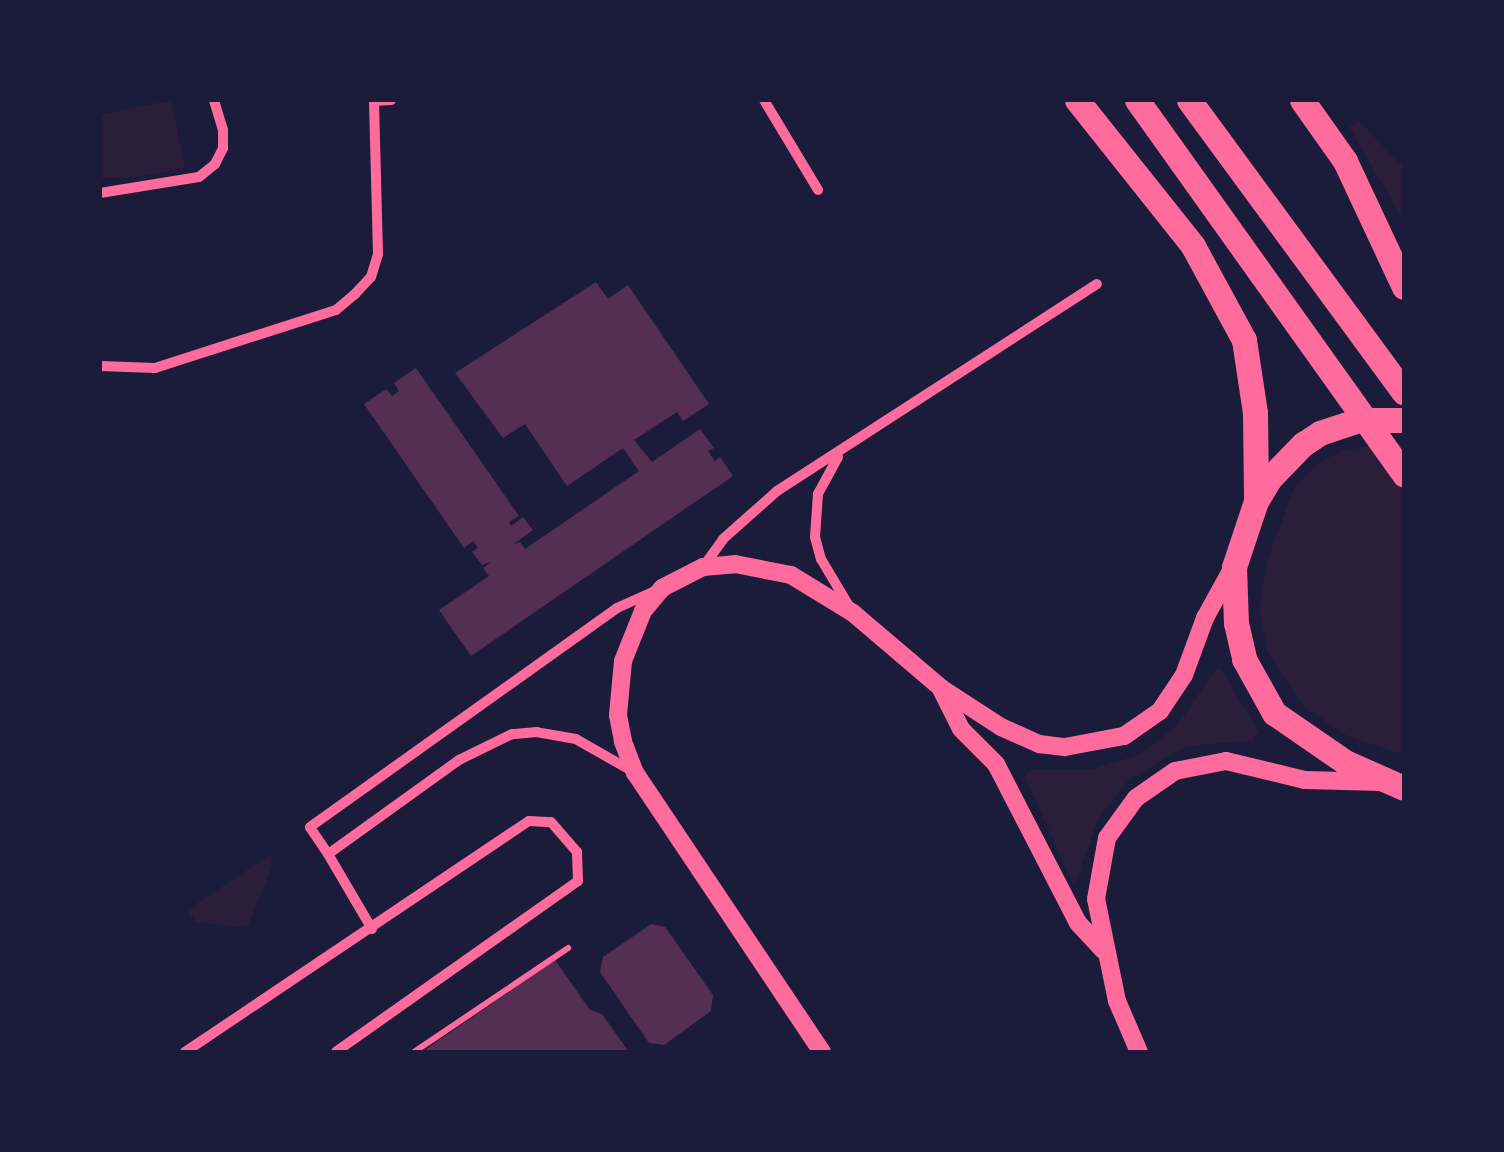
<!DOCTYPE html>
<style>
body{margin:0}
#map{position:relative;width:1504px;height:1152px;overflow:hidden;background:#1b1b3a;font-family:"PT Sans",sans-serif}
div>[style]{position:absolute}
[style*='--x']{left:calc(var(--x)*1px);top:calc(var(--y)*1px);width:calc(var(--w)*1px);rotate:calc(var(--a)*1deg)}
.green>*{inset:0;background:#2a1e3b}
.building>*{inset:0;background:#542f53}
.path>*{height:6px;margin:-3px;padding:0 3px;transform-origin:3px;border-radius:3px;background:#ff6b9d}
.minor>*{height:10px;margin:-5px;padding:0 5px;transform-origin:5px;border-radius:5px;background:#ff6b9d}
.tertiary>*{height:18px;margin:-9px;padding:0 9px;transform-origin:9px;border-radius:9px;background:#ff6b9d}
.primary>*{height:25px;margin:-12.5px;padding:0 12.5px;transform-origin:12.5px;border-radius:12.5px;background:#ff6b9d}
.trunk>*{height:25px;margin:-12.5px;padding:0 12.5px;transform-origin:12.5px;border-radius:12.5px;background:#ff6b9d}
span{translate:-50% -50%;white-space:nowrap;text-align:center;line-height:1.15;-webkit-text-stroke:9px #1b1b3a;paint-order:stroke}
.frame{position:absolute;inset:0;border:102px solid #1b1b3a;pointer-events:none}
</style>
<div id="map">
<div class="green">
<div style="clip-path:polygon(171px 100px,185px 168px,133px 178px,100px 178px,100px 115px)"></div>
<div style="clip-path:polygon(1359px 121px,1404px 167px,1404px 221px,1349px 127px)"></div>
<div style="clip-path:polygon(1385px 442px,1404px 445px,1404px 755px,1347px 736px,1304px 707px,1268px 653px,1259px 610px,1268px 558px,1294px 488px,1319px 462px,1340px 452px)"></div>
<div style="clip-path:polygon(1216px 669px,1221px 669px,1259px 732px,1253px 740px,1187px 746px,1129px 780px,1099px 817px,1074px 886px,1025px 777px,1031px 769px,1090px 770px,1138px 755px,1176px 727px)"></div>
<div style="clip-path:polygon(271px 854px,272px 867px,247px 928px,196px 922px,187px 910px)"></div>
</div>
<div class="building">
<div style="clip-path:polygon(596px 282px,608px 299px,628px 285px,709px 404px,683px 421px,677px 412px,634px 440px,652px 462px,700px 429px,714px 448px,708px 451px,715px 461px,720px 457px,733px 476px,471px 656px,439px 610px,489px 576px,483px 568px,491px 562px,482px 565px,472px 552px,478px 548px,473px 541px,464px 548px,364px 404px,386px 389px,392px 396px,399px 391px,394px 383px,416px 368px,519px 516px,509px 522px,511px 526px,523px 517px,533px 530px,512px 545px,520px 542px,525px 549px,639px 471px,623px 448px,567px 486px,525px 424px,503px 438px,455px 373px)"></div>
<div style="clip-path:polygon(651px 924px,665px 927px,713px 995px,711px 1011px,664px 1045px,649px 1043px,600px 972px,603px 957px)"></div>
<div style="clip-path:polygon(555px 960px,590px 1010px,602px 1014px,629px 1052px,422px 1052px)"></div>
</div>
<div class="path">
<div style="--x:414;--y:1052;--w:186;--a:-34"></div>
</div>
<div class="minor">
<div style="--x:764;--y:100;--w:105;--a:59"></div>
<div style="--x:374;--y:101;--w:17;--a:-3"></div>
<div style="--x:100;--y:193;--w:100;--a:-9.2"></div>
<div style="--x:199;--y:177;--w:21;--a:-39"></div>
<div style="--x:215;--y:164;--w:18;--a:-63"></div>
<div style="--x:223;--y:148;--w:18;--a:-90"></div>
<div style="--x:223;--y:130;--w:31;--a:-107"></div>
<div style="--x:100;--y:366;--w:55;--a:2.1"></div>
<div style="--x:155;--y:368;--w:190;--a:-17.8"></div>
<div style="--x:336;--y:310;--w:25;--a:-40"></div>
<div style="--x:355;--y:294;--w:23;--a:-47"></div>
<div style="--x:371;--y:277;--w:24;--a:-73"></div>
<div style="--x:378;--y:254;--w:154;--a:-91.5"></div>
<div style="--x:838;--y:457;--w:42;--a:118.4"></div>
<div style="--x:818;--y:494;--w:43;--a:94"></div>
<div style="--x:815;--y:537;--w:23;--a:75"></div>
<div style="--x:821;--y:559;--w:55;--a:59.2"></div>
<div style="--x:703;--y:567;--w:34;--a:-54"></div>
<div style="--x:723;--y:539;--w:72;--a:-41.6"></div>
<div style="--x:777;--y:491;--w:381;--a:-32.9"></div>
<div style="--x:632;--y:771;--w:64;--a:-150.3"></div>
<div style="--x:576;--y:739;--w:40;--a:-170"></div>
<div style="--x:537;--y:732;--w:25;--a:175"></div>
<div style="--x:512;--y:734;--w:59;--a:153.9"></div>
<div style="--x:459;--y:760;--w:161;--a:144.3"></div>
<div style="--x:328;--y:854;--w:32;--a:-124"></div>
<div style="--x:310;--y:827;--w:377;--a:-35.5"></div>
<div style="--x:617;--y:608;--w:44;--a:-24.2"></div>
<div style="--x:328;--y:854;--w:87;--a:59.6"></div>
<div style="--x:185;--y:1052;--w:414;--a:-33.9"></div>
<div style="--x:529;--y:821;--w:22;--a:3"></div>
<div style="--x:551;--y:822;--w:40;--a:49"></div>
<div style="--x:577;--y:852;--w:29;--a:88"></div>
<div style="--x:578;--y:881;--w:296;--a:144.8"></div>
</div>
<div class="tertiary">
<div style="--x:942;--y:691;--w:42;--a:63.4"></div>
<div style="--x:961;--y:729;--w:49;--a:45"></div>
<div style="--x:996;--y:764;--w:179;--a:62.7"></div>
<div style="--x:1078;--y:923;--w:38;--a:47"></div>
<div style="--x:822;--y:1052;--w:336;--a:-123.8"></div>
<div style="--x:635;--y:773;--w:34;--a:-111"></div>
<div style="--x:623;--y:741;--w:26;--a:-101"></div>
<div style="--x:618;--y:715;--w:54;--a:-84.7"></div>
<div style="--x:623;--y:661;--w:54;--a:-68.2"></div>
<div style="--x:643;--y:611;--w:30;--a:-50"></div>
<div style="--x:662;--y:588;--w:46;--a:-27.1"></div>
<div style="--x:703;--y:567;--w:32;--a:-5"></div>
<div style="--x:735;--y:564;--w:57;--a:11.1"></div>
<div style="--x:791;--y:575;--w:73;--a:31.5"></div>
<div style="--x:853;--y:613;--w:116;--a:40.4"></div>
<div style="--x:941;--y:688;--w:72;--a:33"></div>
<div style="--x:1001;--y:727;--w:42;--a:24.1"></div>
<div style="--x:1039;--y:744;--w:26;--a:7"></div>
<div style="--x:1065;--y:747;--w:60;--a:-10.6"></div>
<div style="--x:1124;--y:736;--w:44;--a:-34.8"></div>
<div style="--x:1160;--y:711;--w:43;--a:-56.3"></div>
<div style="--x:1184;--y:675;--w:61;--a:-69.8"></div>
<div style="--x:1205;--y:618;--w:58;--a:-61.2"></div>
<div style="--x:1139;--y:1052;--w:56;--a:-113.3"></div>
<div style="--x:1117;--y:1001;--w:104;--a:-101.6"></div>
<div style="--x:1096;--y:899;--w:62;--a:-79.8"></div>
<div style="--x:1107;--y:838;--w:49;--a:-54.1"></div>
<div style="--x:1136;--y:798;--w:47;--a:-34.7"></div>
<div style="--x:1175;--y:771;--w:52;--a:-11.1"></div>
<div style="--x:1226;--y:761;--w:81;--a:13.5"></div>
<div style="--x:1305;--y:780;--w:76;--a:1.5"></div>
</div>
<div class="primary">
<div style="--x:1077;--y:100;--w:186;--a:51.5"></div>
<div style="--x:1193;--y:246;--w:107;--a:61.5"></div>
<div style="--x:1244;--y:340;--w:74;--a:81.4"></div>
<div style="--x:1255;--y:413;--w:88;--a:89.3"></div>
<div style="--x:1302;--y:100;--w:75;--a:54.8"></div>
<div style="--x:1345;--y:161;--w:139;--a:64.9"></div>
</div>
<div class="trunk">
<div style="--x:1137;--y:100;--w:460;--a:54.5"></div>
<div style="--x:1189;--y:100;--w:363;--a:53.7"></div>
<div style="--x:1404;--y:420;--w:45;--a:180"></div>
<div style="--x:1359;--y:420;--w:41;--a:161.6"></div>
<div style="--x:1320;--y:433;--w:20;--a:147"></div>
<div style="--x:1303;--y:444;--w:47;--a:134.1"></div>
<div style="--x:1270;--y:478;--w:27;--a:121"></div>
<div style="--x:1256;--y:501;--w:70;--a:108.4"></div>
<div style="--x:1234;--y:567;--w:56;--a:88"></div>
<div style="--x:1236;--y:623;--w:37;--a:77"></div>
<div style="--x:1244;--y:659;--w:62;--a:60.9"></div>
<div style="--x:1274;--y:713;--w:86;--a:34.6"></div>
<div style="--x:1345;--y:762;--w:64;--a:23.8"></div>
</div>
<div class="frame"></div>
</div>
